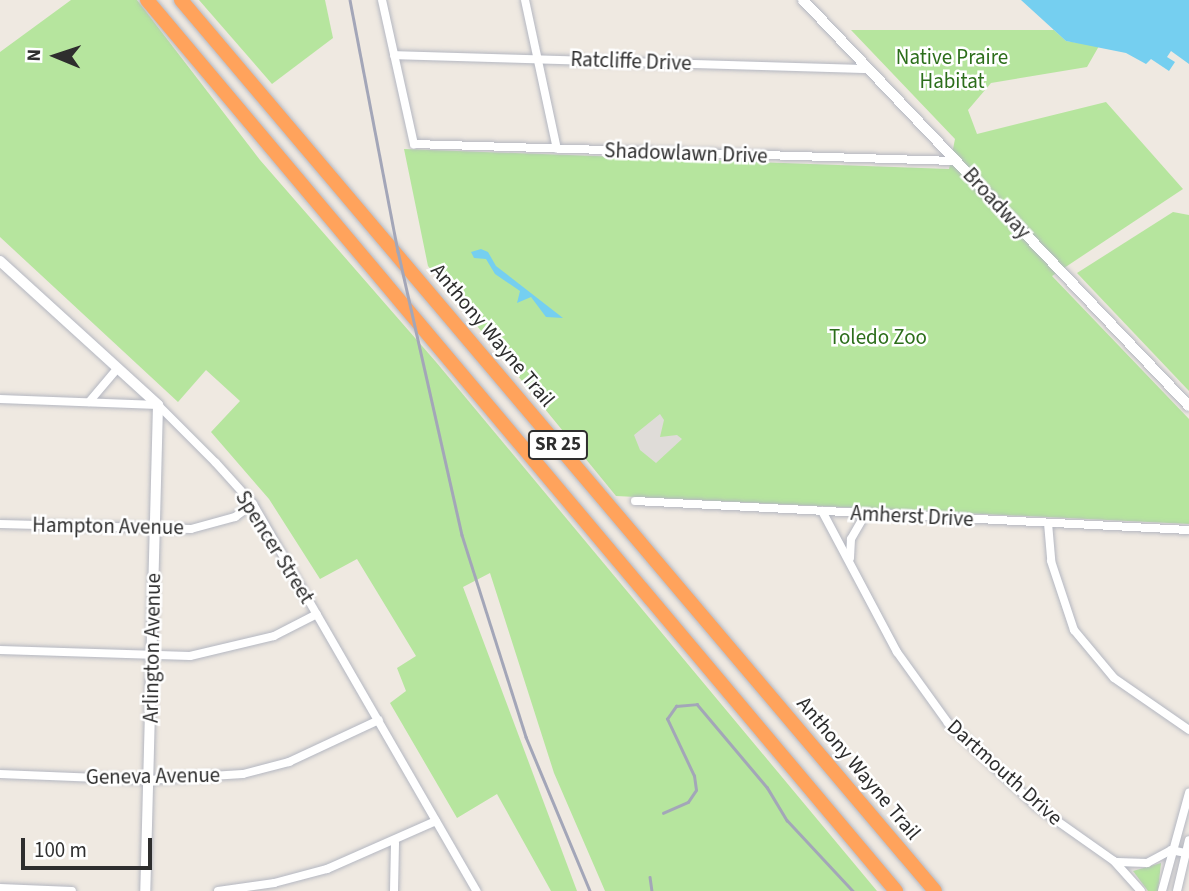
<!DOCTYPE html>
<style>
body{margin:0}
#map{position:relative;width:1189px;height:891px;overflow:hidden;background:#efe9e1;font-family:"Source Sans 3",sans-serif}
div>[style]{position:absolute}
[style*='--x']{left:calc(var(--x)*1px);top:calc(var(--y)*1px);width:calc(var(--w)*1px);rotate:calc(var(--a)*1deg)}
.green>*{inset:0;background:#b6e59e}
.plaza>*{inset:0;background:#dfdcd8}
.water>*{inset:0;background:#75cff0}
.roads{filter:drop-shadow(0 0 2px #b4b7c1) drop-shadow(0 0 2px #b4b7c1)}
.street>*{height:8px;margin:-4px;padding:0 4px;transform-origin:4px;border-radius:4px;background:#fff}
.secondary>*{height:10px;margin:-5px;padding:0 5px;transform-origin:5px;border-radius:5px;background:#fff}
.highway>*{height:14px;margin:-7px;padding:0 7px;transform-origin:7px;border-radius:7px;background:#ffa35c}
.rail>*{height:2.5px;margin:-1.25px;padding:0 1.25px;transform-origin:1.25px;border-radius:1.25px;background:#a3a6b8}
span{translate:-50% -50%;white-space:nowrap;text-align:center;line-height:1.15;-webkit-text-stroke:5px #fff;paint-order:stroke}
.shield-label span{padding:2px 5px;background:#fff;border:2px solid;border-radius:5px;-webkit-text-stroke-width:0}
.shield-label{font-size:19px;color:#2e2e2e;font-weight:700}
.park-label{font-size:21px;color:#2c6e1b}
.street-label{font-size:21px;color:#2e2e2e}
.north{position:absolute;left:21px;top:21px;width:70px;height:70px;-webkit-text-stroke:5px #fff;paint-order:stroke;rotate:272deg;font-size:19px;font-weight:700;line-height:28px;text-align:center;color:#2e2e2e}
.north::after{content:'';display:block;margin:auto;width:24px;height:32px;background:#2e2e2e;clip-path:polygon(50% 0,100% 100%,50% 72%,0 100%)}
.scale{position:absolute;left:21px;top:838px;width:131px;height:32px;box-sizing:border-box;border:4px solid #2e2e2e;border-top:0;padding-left:9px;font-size:21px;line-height:24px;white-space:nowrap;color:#2e2e2e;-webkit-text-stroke:5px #fff;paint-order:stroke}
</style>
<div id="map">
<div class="green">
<div style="clip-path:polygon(71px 0,137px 0,260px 160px,436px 362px,877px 891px,605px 891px,554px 773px,490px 573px,463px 587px,577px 891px,551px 891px,497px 794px,457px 818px,390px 703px,406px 691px,397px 668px,416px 656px,357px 559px,320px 579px,269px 499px,211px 432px,240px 401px,206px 370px,178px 402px,0 237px,0 52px)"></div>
<div style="clip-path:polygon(199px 0,325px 0,333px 38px,272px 84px)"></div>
<div style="clip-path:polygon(851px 30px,1054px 30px,1066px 41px,1099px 46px,1087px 67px,991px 83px,968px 110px,977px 134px,1106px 102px,1183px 189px,1052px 276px,1189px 419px,1189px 524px,616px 496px,428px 266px,404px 149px,949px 169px,955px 139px)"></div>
<div style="clip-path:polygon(1173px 212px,1189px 215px,1189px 391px,1077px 273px)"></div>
<div style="clip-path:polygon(1161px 863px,1158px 891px,1148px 891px,1133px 871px)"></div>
</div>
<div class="plaza">
<div style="clip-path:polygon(660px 414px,664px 420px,660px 437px,677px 435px,682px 439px,656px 463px,640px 450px,634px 435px)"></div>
</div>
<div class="water">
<div style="clip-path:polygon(1021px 0,1189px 0,1189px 64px,1171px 51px,1167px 57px,1175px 62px,1169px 71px,1151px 59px,1146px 64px,1126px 53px,1066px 41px)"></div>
<div style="clip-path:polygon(481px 249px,488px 252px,496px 266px,563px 318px,546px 317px,531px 297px,517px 303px,520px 291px,495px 274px,486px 259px,474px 258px,471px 252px)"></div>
</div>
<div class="roads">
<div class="street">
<div style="--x:382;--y:0;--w:148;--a:77.5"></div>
<div style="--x:414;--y:144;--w:542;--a:1.8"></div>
<div style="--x:525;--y:0;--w:152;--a:77.9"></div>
<div style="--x:394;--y:55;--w:474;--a:1.7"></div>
<div style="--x:0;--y:399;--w:158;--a:2.2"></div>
<div style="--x:158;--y:405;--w:82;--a:45"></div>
<div style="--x:216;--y:463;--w:55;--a:47.9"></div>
<div style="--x:253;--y:504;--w:447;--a:60"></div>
<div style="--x:89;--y:402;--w:43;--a:-49.7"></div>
<div style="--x:635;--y:501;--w:555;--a:3"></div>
<div style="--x:822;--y:511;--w:160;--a:62"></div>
<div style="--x:897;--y:652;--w:87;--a:54.3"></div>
<div style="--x:948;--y:723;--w:121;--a:43.3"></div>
<div style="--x:1036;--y:806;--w:95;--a:35.2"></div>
<div style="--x:1114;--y:861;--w:40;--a:48"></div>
<div style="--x:1048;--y:523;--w:38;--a:85"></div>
<div style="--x:1051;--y:561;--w:73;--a:71.6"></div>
<div style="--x:1074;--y:630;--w:62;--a:50.2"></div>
<div style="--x:1114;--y:678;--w:91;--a:34.7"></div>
<div style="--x:0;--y:524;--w:191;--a:1.5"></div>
<div style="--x:191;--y:529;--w:46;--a:-15.3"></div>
<div style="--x:235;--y:517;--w:22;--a:-36"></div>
<div style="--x:850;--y:558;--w:19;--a:-87"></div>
<div style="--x:851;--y:539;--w:30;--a:-60"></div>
<div style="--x:0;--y:650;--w:190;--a:1.8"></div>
<div style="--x:190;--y:656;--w:86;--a:-13.4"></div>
<div style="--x:274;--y:636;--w:48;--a:-27.1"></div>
<div style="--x:0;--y:774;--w:148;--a:2.3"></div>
<div style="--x:148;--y:780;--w:95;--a:-3.6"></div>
<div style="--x:243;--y:774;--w:48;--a:-14.6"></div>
<div style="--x:289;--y:762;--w:99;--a:-25"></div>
<div style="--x:1117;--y:862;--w:30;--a:2"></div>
<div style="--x:1147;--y:863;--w:27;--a:-28"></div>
<div style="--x:1171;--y:850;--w:14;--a:12"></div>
<div style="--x:0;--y:888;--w:72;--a:2.4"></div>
<div style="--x:218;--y:891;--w:57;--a:-8.1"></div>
<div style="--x:274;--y:883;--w:55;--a:-14.8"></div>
<div style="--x:327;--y:869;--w:119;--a:-23.8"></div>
<div style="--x:394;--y:891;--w:48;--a:-88.8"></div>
<div style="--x:1162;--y:891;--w:102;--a:-74.6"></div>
<div style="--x:1177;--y:891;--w:52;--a:-76.8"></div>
</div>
<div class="secondary">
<div style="--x:803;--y:0;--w:560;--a:46.45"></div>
<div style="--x:0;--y:261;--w:214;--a:42.3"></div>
<div style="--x:158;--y:405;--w:486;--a:91.5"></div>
</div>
<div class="highway">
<div style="--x:147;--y:0;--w:1164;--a:49.95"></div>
<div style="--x:181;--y:0;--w:1167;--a:49.76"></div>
</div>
</div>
<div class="rail">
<div style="--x:350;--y:0;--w:256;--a:79.2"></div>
<div style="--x:398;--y:251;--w:291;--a:77.3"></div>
<div style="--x:462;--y:535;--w:212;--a:72.4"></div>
<div style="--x:526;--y:737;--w:167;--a:67.4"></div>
<div style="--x:663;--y:813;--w:27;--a:-24"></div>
<div style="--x:688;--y:802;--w:14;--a:-56"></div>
<div style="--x:696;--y:790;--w:14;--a:-98"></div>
<div style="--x:694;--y:776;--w:63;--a:-115.3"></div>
<div style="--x:667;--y:719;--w:16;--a:-55"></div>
<div style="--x:676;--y:706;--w:21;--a:-5"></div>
<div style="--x:697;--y:704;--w:109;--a:49.9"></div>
<div style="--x:767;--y:787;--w:39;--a:59"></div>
<div style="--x:787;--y:820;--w:97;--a:47.1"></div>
<div style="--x:650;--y:877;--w:14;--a:82"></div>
</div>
<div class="shield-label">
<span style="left:558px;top:445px">SR 25</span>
</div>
<div class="park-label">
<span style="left:952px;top:69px">Native Praire<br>Habitat</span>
<span style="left:878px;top:337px">Toledo Zoo</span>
</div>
<div class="street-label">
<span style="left:631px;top:61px;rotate:2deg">Ratcliffe Drive</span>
<span style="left:686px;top:153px;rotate:2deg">Shadowlawn Drive</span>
<span style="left:997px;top:203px;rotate:47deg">Broadway</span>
<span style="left:493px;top:335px;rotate:50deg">Anthony Wayne Trail</span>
<span style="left:912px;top:516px;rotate:3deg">Amherst Drive</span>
<span style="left:108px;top:526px;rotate:1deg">Hampton Avenue</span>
<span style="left:275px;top:547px;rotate:58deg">Spencer Street</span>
<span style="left:152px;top:648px;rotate:-89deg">Arlington Avenue</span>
<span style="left:859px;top:768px;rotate:50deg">Anthony Wayne Trail</span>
<span style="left:1005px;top:772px;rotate:42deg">Dartmouth Drive</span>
<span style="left:153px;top:776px;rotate:-1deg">Geneva Avenue</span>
</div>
<div class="north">N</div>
<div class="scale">100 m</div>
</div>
